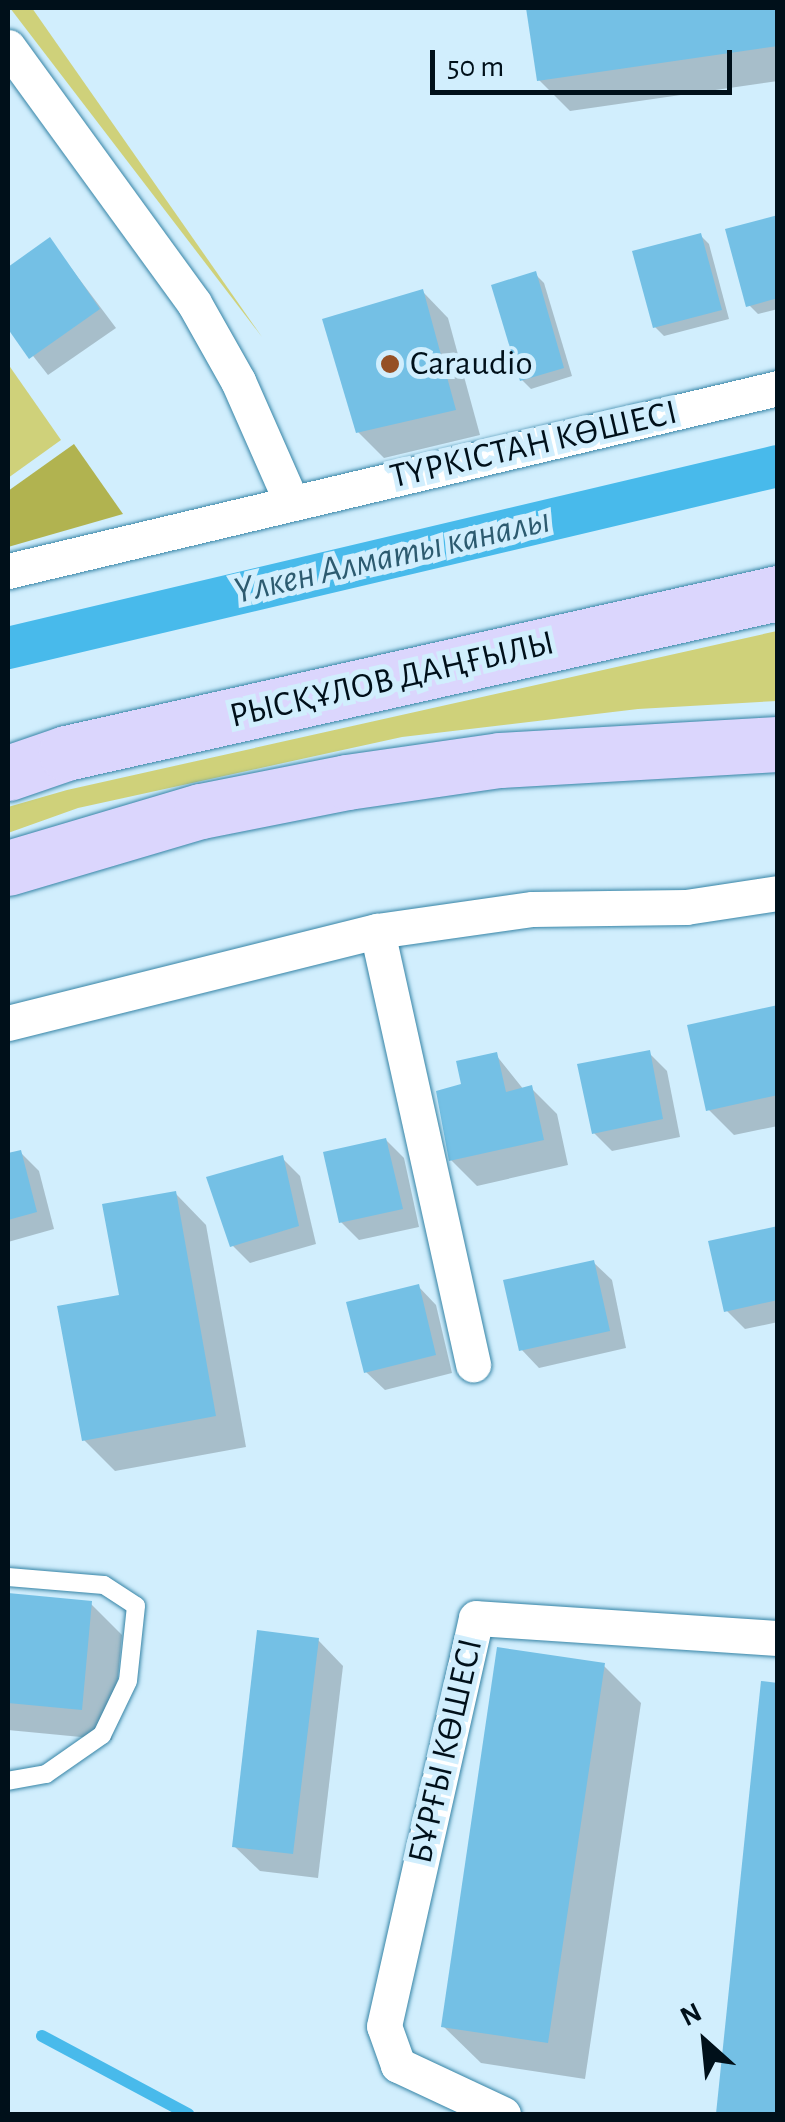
<!DOCTYPE html>
<meta charset="utf-8">
<style>
body{margin:0}
#map{position:relative;width:785px;height:2122px;overflow:hidden;background:#d1eefd;font-family:"Alegreya Sans",sans-serif}
div>[style]{position:absolute}
[style*='--x']{left:calc(var(--x)*1px);top:calc(var(--y)*1px);width:calc(var(--w)*1px);rotate:calc(var(--a)*1deg)}
.green>*{inset:0;background:#cfd17a}
.forest>*{inset:0;background:#b1b350}
.shadow>*{inset:0;background:#0003}
.stream>*{height:12px;margin:-6px;padding:0 6px;transform-origin:6px;border-radius:6px;background:#48baeb}
.canal>*{height:42px;margin:-21px;padding:0 21px;transform-origin:21px;border-radius:21px;background:#48baeb}
.building>*{inset:0;background:#74c0e5}
.roads{filter:drop-shadow(0 0 2px #3684a6) drop-shadow(0 0 2px #3684a6)}
.service>*{height:18px;margin:-9px;padding:0 9px;transform-origin:9px;border-radius:9px;background:#fff}
.minor>*{height:35px;margin:-17.5px;padding:0 17.5px;transform-origin:17.5px;border-radius:17.5px;background:#fff}
.primary>*{height:55px;margin:-27.5px;padding:0 27.5px;transform-origin:27.5px;border-radius:27.5px;background:#dbd6fd}
.dots>*{width:28px;height:28px;translate:-50% -50%;box-sizing:border-box;border:5px solid #d1eefd;border-radius:50%}
span{translate:-50% -50%;white-space:nowrap;text-align:center;line-height:1.15;-webkit-text-stroke:10px #d1eefd;paint-order:stroke}
.poi-label{font-size:35px;color:#00101a}
.left{translate:0 -50%;text-align:left}
.street-label{font-size:35px;color:#00101a}
.water-label{font-size:38px;color:#2d5b70;font-style:italic}
.frame{position:absolute;inset:0;border:10px solid #00101a;pointer-events:none}
.north{position:absolute;left:655px;top:1992px;width:100px;height:100px;-webkit-text-stroke:8px #d1eefd;paint-order:stroke;rotate:333deg;font-size:28px;font-weight:700;line-height:40px;text-align:center;color:#00101a}
.north::after{content:'';display:block;margin:auto;width:35px;height:45px;background:#00101a;clip-path:polygon(50% 0,100% 100%,50% 72%,0 100%)}
.scale{position:absolute;left:430px;top:50px;width:302px;height:45px;box-sizing:border-box;border:5px solid #00101a;border-top:0;padding-left:12px;font-size:30px;line-height:35px;white-space:nowrap;color:#00101a;-webkit-text-stroke:8px #d1eefd;paint-order:stroke}
</style>
<div id="map">
<div class="green">
<div style="clip-path:polygon(10px 8px,32px 8px,262px 337px)"></div>
<div style="clip-path:polygon(8px 364px,61px 440px,8px 478px)"></div>
<div style="clip-path:polygon(777px 631px,777px 701px,638px 709px,402px 737px,78px 808px,8px 833px,8px 807px,67px 790px)"></div>
</div>
<div class="forest">
<div style="clip-path:polygon(74px 444px,123px 514px,8px 547px,8px 491px)"></div>
</div>
<div class="shadow">
<div style="clip-path:polygon(529px 8px,778px 8px,778px 81px,570px 111px,539px 80px)"></div>
<div style="clip-path:polygon(778px 218px,778px 309px,758px 314px,749px 305px)"></div>
<div style="clip-path:polygon(700px 235px,709px 244px,729px 319px,664px 336px,655px 327px)"></div>
<div style="clip-path:polygon(50px 240px,116px 328px,48px 375px,8px 324px,8px 270px)"></div>
<div style="clip-path:polygon(535px 274px,544px 283px,572px 376px,531px 389px,522px 380px)"></div>
<div style="clip-path:polygon(423px 292px,448px 318px,480px 435px,384px 458px,358px 432px)"></div>
<div style="clip-path:polygon(778px 1008px,778px 1126px,734px 1135px,708px 1109px)"></div>
<div style="clip-path:polygon(649px 1053px,667px 1071px,680px 1137px,612px 1151px,594px 1133px)"></div>
<div style="clip-path:polygon(496px 1055px,524px 1090px,531px 1088px,557px 1114px,568px 1165px,477px 1186px,451px 1160px,464px 1086px)"></div>
<div style="clip-path:polygon(386px 1140px,404px 1158px,419px 1227px,359px 1240px,341px 1222px)"></div>
<div style="clip-path:polygon(21px 1153px,39px 1171px,54px 1229px,8px 1242px,8px 1156px)"></div>
<div style="clip-path:polygon(282px 1158px,300px 1176px,316px 1244px,250px 1263px,232px 1245px)"></div>
<div style="clip-path:polygon(175px 1193px,206px 1225px,246px 1447px,115px 1471px,84px 1440px,122px 1297px)"></div>
<div style="clip-path:polygon(778px 1229px,778px 1322px,745px 1329px,727px 1311px)"></div>
<div style="clip-path:polygon(593px 1262px,612px 1280px,626px 1348px,539px 1368px,521px 1349px)"></div>
<div style="clip-path:polygon(418px 1286px,436px 1305px,452px 1373px,385px 1390px,366px 1372px)"></div>
<div style="clip-path:polygon(8px 1596px,91px 1604px,122px 1635px,112px 1740px,8px 1730px)"></div>
<div style="clip-path:polygon(318px 1640px,343px 1666px,318px 1878px,260px 1871px,234px 1846px)"></div>
<div style="clip-path:polygon(604px 1666px,641px 1703px,585px 2079px,481px 2063px,443px 2026px)"></div>
</div>
<div class="stream">
<div style="--x:42;--y:2036;--w:166;--a:28.1"></div>
</div>
<div class="canal">
<div style="--x:8;--y:648;--w:791;--a:-13.3"></div>
</div>
<div class="building">
<div style="clip-path:polygon(526px 8px,777px 8px,778px 46px,537px 81px)"></div>
<div style="clip-path:polygon(778px 215px,778px 298px,746px 307px,725px 229px)"></div>
<div style="clip-path:polygon(701px 233px,722px 310px,653px 328px,632px 251px)"></div>
<div style="clip-path:polygon(50px 237px,100px 309px,29px 359px,8px 329px,8px 267px)"></div>
<div style="clip-path:polygon(536px 271px,564px 368px,520px 381px,491px 285px)"></div>
<div style="clip-path:polygon(423px 289px,456px 410px,356px 433px,322px 319px)"></div>
<div style="clip-path:polygon(778px 1005px,778px 1095px,706px 1111px,687px 1025px)"></div>
<div style="clip-path:polygon(650px 1050px,663px 1119px,592px 1134px,577px 1064px)"></div>
<div style="clip-path:polygon(497px 1052px,506px 1092px,532px 1085px,544px 1140px,449px 1161px,436px 1091px,461px 1084px,456px 1061px)"></div>
<div style="clip-path:polygon(386px 1138px,403px 1209px,339px 1223px,323px 1152px)"></div>
<div style="clip-path:polygon(21px 1150px,37px 1212px,8px 1220px,8px 1153px)"></div>
<div style="clip-path:polygon(283px 1155px,299px 1226px,230px 1247px,206px 1177px)"></div>
<div style="clip-path:polygon(176px 1191px,216px 1416px,82px 1441px,57px 1306px,119px 1295px,102px 1204px)"></div>
<div style="clip-path:polygon(778px 1226px,778px 1300px,724px 1312px,708px 1241px)"></div>
<div style="clip-path:polygon(594px 1260px,610px 1331px,519px 1351px,503px 1280px)"></div>
<div style="clip-path:polygon(419px 1284px,436px 1355px,364px 1373px,346px 1302px)"></div>
<div style="clip-path:polygon(8px 1593px,92px 1601px,82px 1710px,8px 1703px)"></div>
<div style="clip-path:polygon(257px 1630px,319px 1638px,293px 1854px,232px 1847px)"></div>
<div style="clip-path:polygon(497px 1647px,605px 1663px,548px 2043px,441px 2027px)"></div>
<div style="clip-path:polygon(761px 1681px,778px 1683px,778px 2114px,716px 2114px)"></div>
</div>
<div class="roads">
<div class="service">
<div style="--x:8;--y:1577;--w:96;--a:4.8"></div>
<div style="--x:104;--y:1585;--w:38;--a:33"></div>
<div style="--x:136;--y:1606;--w:75;--a:96.1"></div>
<div style="--x:128;--y:1681;--w:60;--a:115.7"></div>
<div style="--x:102;--y:1735;--w:68;--a:145.1"></div>
<div style="--x:46;--y:1774;--w:39;--a:170"></div>
</div>
<div class="minor">
<div style="--x:8;--y:47;--w:316;--a:54"></div>
<div style="--x:194;--y:303;--w:90;--a:60.6"></div>
<div style="--x:238;--y:381;--w:131;--a:66.2"></div>
<div style="--x:8;--y:571;--w:791;--a:-13.37"></div>
<div style="--x:377;--y:931;--w:444;--a:77.5"></div>
<div style="--x:8;--y:1023;--w:380;--a:-14"></div>
<div style="--x:377;--y:931;--w:157;--a:-8.1"></div>
<div style="--x:532;--y:909;--w:154;--a:-0.7"></div>
<div style="--x:686;--y:907;--w:93;--a:-8.7"></div>
<div style="--x:503;--y:2114;--w:116;--a:-155"></div>
<div style="--x:398;--y:2065;--w:41;--a:-109.7"></div>
<div style="--x:384;--y:2026;--w:418;--a:-77.3"></div>
<div style="--x:476;--y:1618;--w:303;--a:3.8"></div>
</div>
<div class="primary">
<div style="--x:8;--y:773;--w:61;--a:-19"></div>
<div style="--x:66;--y:753;--w:730;--a:-12.67"></div>
<div style="--x:8;--y:868;--w:201;--a:-16.5"></div>
<div style="--x:201;--y:811;--w:149;--a:-11.2"></div>
<div style="--x:347;--y:782;--w:155;--a:-8.2"></div>
<div style="--x:500;--y:760;--w:278;--a:-3.3"></div>
</div>
</div>
<div class="dots">
<div style="left:390px;top:364px;background:#955025"></div>
</div>
<div class="poi-label">
<span class="left" style="left:410px;top:364px">Caraudio</span>
</div>
<div class="street-label">
<span style="left:534px;top:445px;rotate:-13deg">ТҮРКІСТАН КӨШЕСІ</span>
<span style="left:392px;top:680px;rotate:-13deg">РЫСҚҰЛОВ ДАҢҒЫЛЫ</span>
<span style="left:446px;top:1751px;rotate:-77deg">БҰРҒЫ КӨШЕСІ</span>
</div>
<div class="water-label">
<span style="left:392px;top:557px;rotate:-13deg">Үлкен Алматы каналы</span>
</div>
<div class="frame"></div>
<div class="north">N</div>
<div class="scale">50 m</div>
</div>
